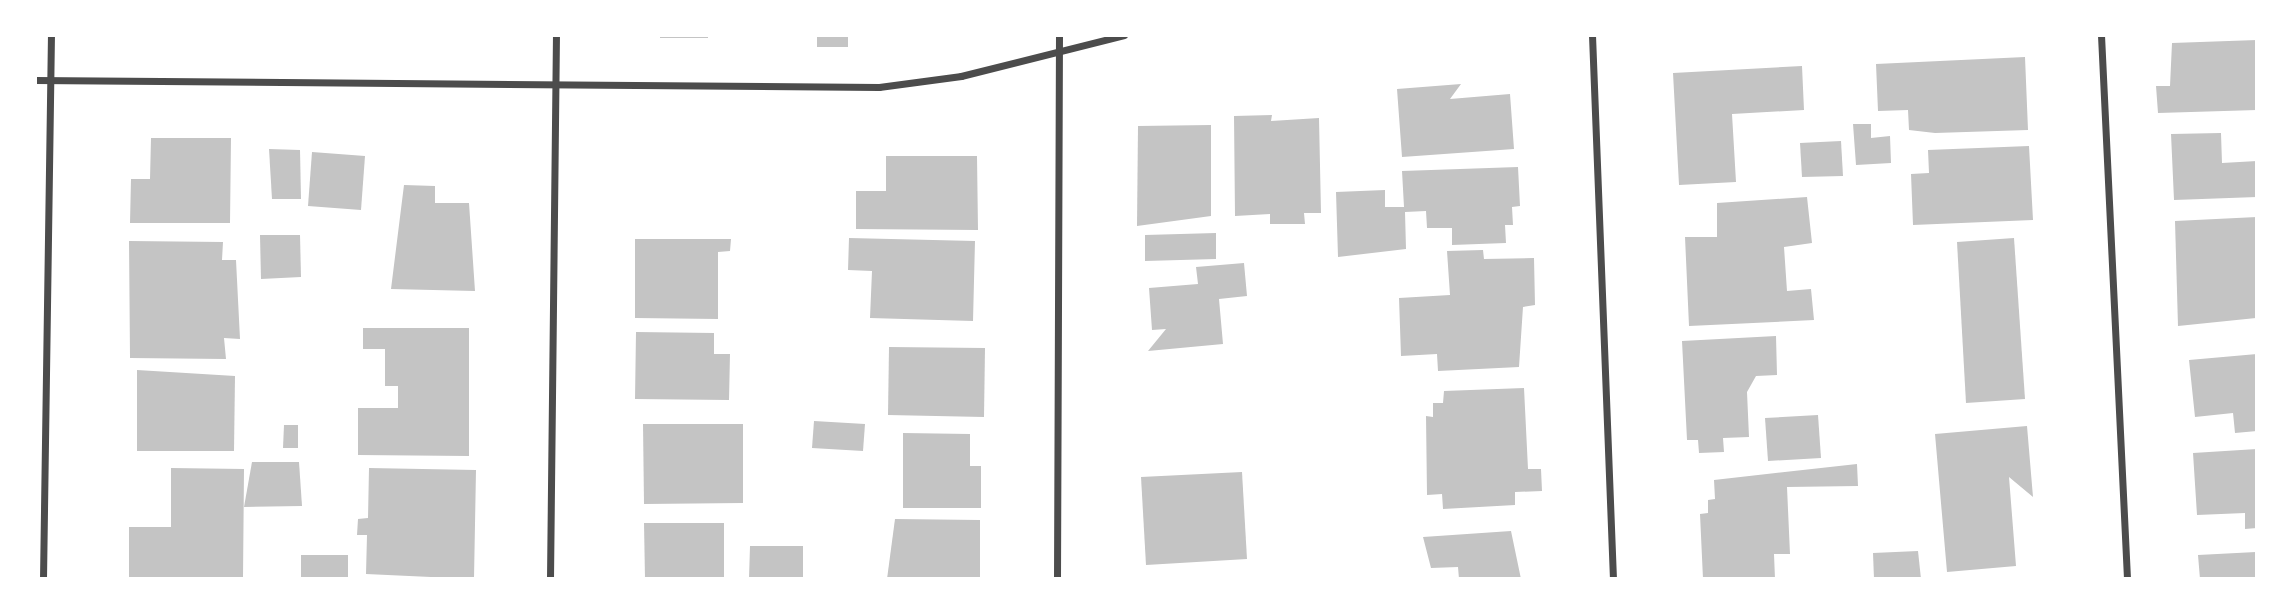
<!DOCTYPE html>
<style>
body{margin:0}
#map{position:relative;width:2292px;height:614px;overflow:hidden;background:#fff;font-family:Barlow,sans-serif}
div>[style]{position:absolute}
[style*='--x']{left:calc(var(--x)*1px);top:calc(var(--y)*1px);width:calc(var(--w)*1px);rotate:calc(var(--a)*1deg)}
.building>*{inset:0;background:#c4c4c4}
.minor>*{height:7px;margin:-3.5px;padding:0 3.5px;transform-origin:3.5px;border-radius:3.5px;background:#4c4c4c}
span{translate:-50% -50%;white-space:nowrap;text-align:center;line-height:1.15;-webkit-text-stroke:5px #fff;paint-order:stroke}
.frame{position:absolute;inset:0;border:37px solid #fff;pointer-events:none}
</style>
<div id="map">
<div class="building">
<div style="clip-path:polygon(660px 35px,708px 35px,708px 38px,660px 38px)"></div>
<div style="clip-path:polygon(817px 35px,848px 35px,848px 47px,817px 47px)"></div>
<div style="clip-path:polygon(2257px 40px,2257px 110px,2158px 113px,2156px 86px,2170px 86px,2172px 43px)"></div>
<div style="clip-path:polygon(2025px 57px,2028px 130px,1935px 133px,1909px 130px,1908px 110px,1878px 111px,1876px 64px)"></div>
<div style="clip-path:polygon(1802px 66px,1804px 110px,1732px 114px,1736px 182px,1679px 185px,1673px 73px)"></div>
<div style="clip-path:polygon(1461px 84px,1450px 99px,1510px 94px,1514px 149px,1402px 157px,1397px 89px)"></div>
<div style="clip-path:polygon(1272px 115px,1271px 121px,1319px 118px,1321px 213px,1304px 213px,1305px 224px,1270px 224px,1270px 214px,1235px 216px,1234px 116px)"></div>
<div style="clip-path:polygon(1853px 124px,1871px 124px,1871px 138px,1890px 136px,1891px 163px,1856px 165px)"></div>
<div style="clip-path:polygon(1211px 125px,1211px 216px,1137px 226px,1138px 126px)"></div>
<div style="clip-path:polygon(2221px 133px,2222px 163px,2257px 161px,2257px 197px,2174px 200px,2171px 134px)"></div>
<div style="clip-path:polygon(151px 138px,231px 138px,230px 223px,130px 223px,131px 179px,150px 179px)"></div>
<div style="clip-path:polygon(1841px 141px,1843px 176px,1802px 177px,1800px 143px)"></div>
<div style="clip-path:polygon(2029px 146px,2033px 220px,1913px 225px,1911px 174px,1929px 173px,1928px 150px)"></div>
<div style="clip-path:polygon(269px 149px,300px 150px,301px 199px,272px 199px)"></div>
<div style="clip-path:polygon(312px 152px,365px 156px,361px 210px,308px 206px)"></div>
<div style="clip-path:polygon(886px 156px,977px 156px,978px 230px,856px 229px,856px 191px,886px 191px)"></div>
<div style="clip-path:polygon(1518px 167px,1520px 206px,1512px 207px,1513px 225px,1505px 225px,1506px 243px,1452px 245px,1452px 228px,1427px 228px,1426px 211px,1405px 212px,1406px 249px,1338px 257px,1336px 192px,1385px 190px,1385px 207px,1404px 207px,1402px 171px)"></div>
<div style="clip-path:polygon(404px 185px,435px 186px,435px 203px,469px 203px,475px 291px,391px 289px)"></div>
<div style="clip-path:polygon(1807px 197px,1812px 243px,1784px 247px,1787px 291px,1811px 289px,1814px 320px,1689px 326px,1685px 237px,1717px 237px,1717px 203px)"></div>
<div style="clip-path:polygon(2257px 217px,2256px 318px,2178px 326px,2175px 221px)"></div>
<div style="clip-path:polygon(1216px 233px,1216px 259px,1145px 261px,1145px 235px)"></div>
<div style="clip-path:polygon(260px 235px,300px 235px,301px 277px,261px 279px)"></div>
<div style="clip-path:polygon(849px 238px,975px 241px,973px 321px,870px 318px,872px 271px,848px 270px)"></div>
<div style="clip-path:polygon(2014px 238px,2025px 399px,1966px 403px,1957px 242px)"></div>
<div style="clip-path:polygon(635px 239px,731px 239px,730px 251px,718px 252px,718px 319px,635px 318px)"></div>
<div style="clip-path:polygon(129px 241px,223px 242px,222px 260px,236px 260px,240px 339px,224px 338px,226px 359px,130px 358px)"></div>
<div style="clip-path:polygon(1483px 250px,1484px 259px,1534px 258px,1535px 305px,1523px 307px,1519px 367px,1438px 371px,1437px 354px,1401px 356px,1399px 298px,1450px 295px,1447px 251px)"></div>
<div style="clip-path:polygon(1244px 263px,1247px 296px,1219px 299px,1223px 344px,1148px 351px,1166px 329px,1152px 330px,1149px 288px,1198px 284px,1196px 267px)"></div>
<div style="clip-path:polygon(363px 328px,469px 328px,469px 456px,358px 455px,358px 408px,398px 408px,398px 386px,385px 386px,385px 349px,363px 349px)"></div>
<div style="clip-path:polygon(636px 332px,714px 333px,714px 354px,730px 354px,729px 400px,635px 399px)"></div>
<div style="clip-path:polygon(1776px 336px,1777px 375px,1756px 376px,1747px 392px,1749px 437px,1723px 438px,1724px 452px,1699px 453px,1698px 440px,1687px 440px,1682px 341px)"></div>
<div style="clip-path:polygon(889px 347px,985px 348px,984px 417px,888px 415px)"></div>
<div style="clip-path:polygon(2257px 354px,2257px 431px,2235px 433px,2233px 413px,2195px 417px,2189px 360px)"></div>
<div style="clip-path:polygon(137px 370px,235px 376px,234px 451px,137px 451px)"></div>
<div style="clip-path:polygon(1524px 388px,1528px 469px,1541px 469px,1542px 491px,1515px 492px,1515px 505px,1443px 509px,1442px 494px,1427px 495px,1426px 416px,1433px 417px,1433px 403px,1443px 403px,1444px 391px)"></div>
<div style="clip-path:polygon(1818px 415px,1821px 458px,1768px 461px,1765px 418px)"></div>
<div style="clip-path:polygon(814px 421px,865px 424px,863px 451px,812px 448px)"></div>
<div style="clip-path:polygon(643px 424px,743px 424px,743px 503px,644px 504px)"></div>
<div style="clip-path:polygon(284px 425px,298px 425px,298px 448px,283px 448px)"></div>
<div style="clip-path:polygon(2027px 426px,2033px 497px,2009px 477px,2016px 566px,1947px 572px,1935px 434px)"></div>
<div style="clip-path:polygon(903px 433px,970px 434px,970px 466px,981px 466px,981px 508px,903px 508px)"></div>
<div style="clip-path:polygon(2257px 449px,2257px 528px,2245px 529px,2245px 513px,2197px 515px,2193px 453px)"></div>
<div style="clip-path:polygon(252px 462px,299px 462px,302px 506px,244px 507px)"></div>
<div style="clip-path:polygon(1857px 464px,1858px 486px,1787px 487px,1790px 554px,1774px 554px,1775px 579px,1703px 579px,1700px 514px,1708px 513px,1708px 500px,1715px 499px,1714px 480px)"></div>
<div style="clip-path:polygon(171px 468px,244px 469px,243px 579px,129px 579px,129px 527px,171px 527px)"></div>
<div style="clip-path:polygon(369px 468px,476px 470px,474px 579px,366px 574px,367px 535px,357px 535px,358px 519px,368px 518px)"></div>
<div style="clip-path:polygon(1242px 472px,1247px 559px,1146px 565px,1141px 477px)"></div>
<div style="clip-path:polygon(895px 519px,980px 520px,980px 579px,887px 579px)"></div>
<div style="clip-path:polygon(644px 523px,724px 523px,724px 579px,645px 579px)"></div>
<div style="clip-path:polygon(1511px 531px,1521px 579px,1459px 579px,1458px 567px,1431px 568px,1423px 537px)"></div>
<div style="clip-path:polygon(750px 546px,803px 546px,803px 579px,749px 579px)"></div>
<div style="clip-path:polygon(1918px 551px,1921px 579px,1874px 579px,1873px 553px)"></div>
<div style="clip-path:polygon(2256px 552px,2257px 579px,2200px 579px,2198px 555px)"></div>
<div style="clip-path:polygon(301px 555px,348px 555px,348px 579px,301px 579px)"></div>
</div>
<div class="minor">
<div style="--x:1592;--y:35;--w:544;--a:87.79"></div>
<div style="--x:2101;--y:35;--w:545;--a:87.26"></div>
<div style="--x:35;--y:80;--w:844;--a:0.48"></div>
<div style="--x:879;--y:87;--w:83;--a:-7.6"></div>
<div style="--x:961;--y:76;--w:168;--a:-14.1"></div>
<div style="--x:43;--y:579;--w:544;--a:-89.16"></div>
<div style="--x:550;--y:579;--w:544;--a:-89.37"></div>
<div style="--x:1057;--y:579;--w:544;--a:-89.79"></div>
</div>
<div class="frame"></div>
</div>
